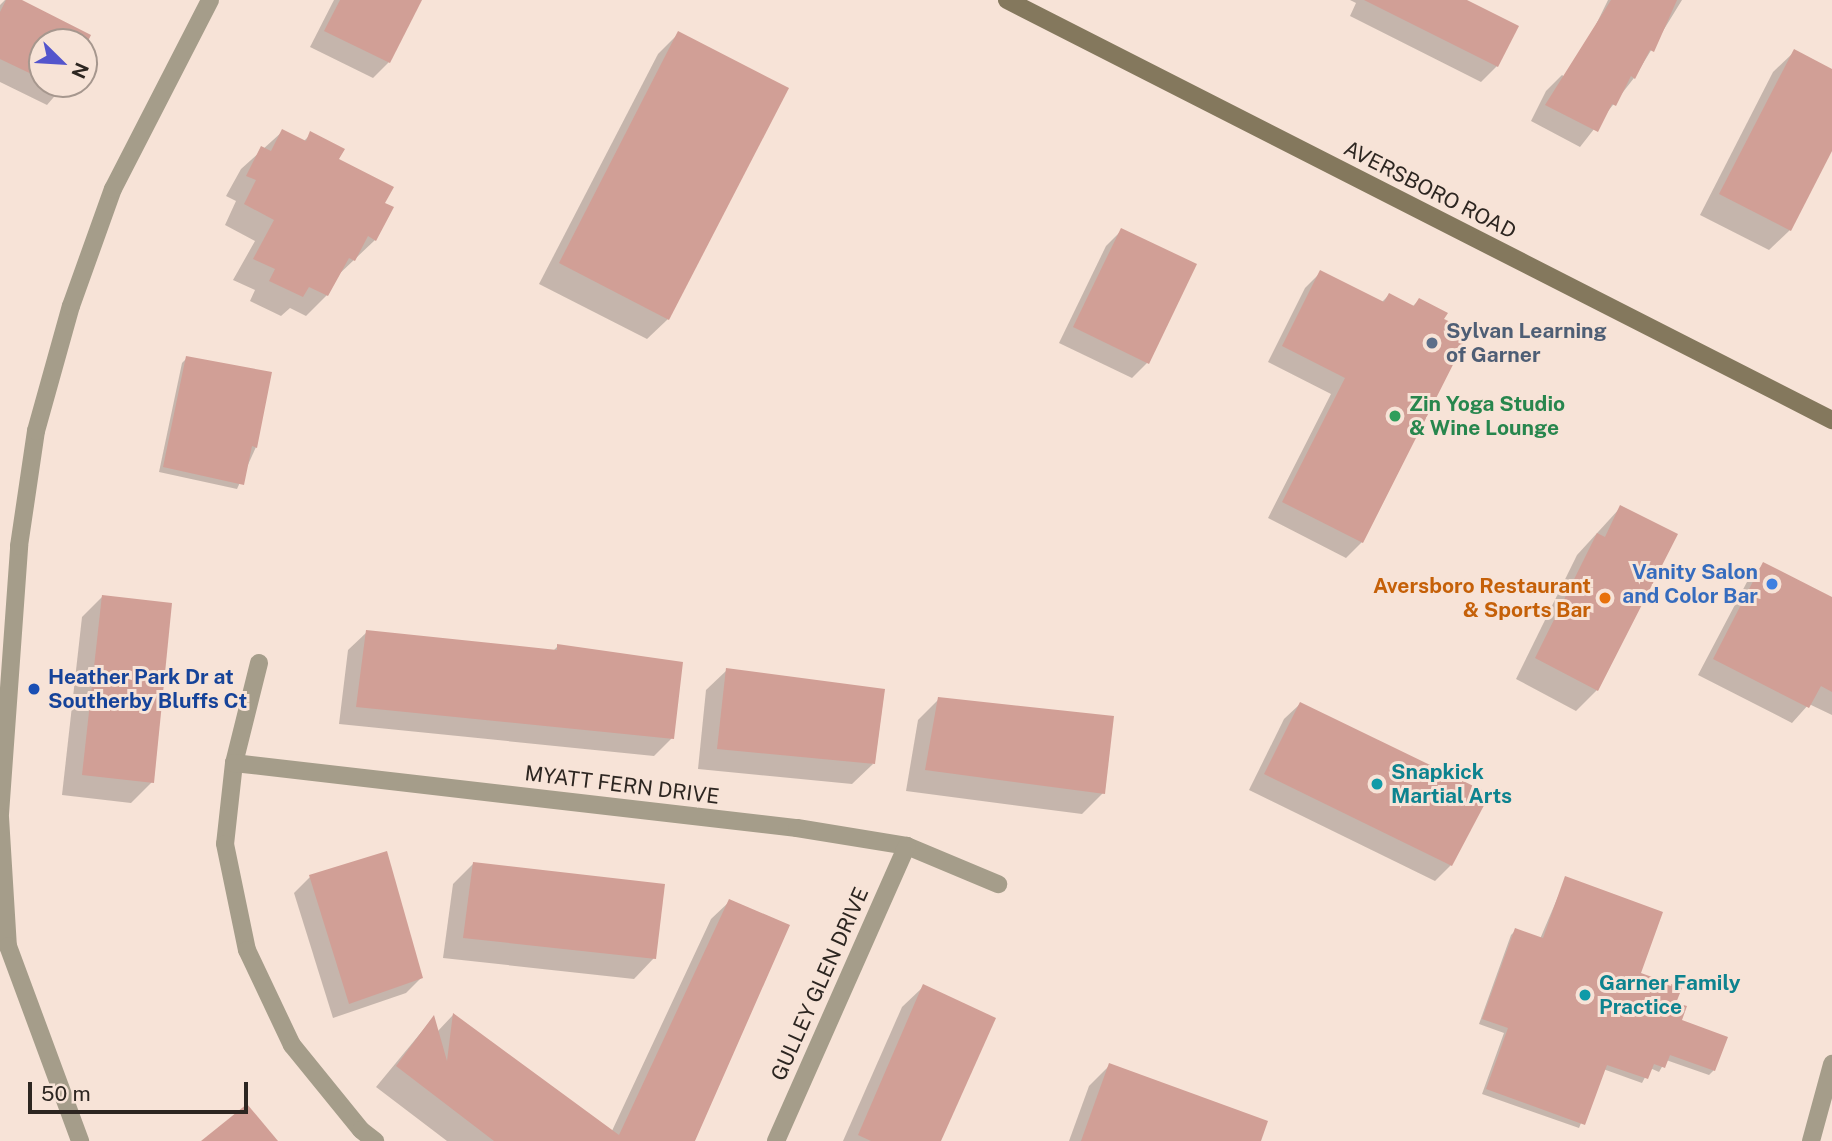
<!DOCTYPE html>
<style>
body{margin:0}
#map{position:relative;width:1832px;height:1141px;overflow:hidden;background:#f7e3d7;font-family:"Public Sans",sans-serif}
div>[style]{position:absolute}
[style*='--x']{left:calc(var(--x)*1px);top:calc(var(--y)*1px);width:calc(var(--w)*1px);rotate:calc(var(--a)*1deg)}
.shadow>*{inset:0;background:#0003}
.building>*{inset:0;background:#d19f96}
.street>*{height:18px;margin:-9px;padding:0 9px;transform-origin:9px;border-radius:9px;background:#a59d8a}
.secondary>*{height:18px;margin:-9px;padding:0 9px;transform-origin:9px;border-radius:9px;background:#84785d}
.dots>*{width:19px;height:19px;translate:-50% -50%;box-sizing:border-box;border:4px solid #f7e3d7;border-radius:50%}
span{translate:-50% -50%;white-space:nowrap;text-align:center;line-height:1.15;-webkit-text-stroke:6px #f7e3d7;paint-order:stroke}
.street-label{font-size:21px;color:#2d2621}
.service-label{font-size:21px;color:#4e5e75;font-weight:700}
.left{translate:0 -50%;text-align:left}
.leisure-label{font-size:21px;color:#27864d;font-weight:700}
.shop-label{font-size:21px;color:#366cbe;font-weight:700}
.right{translate:-100% -50%;text-align:right}
.food-label{font-size:21px;color:#c56008;font-weight:700}
.transit-label{font-size:21px;color:#164399;font-weight:700}
.culture-label{font-size:21px;color:#0d838f;font-weight:700}
.north{position:absolute;left:28px;top:28px;width:70px;height:70px;box-sizing:border-box;background:#f7e3d7;border:2px solid #a6978e;border-radius:50%;rotate:114deg;font-size:19px;font-weight:700;line-height:28px;text-align:center;color:#2d2621}
.north::after{content:'';display:block;margin:auto;width:24px;height:32px;background:#5455cc;clip-path:polygon(50% 0,100% 100%,50% 72%,0 100%)}
.scale{position:absolute;left:28px;top:1082px;width:220px;height:32px;box-sizing:border-box;border:4px solid #2d2621;border-top:0;padding-left:9px;font-size:21px;line-height:24px;white-space:nowrap;color:#2d2621;-webkit-text-stroke:5px #f7e3d7;paint-order:stroke}
</style>
<div id="map">
<div class="shadow">
<div style="clip-path:polygon(5px 0,18px 0,89px 35px,84px 45px,42px 42px,42px 84px,65px 84px,47px 105px,0 82px,0 5px)"></div>
<div style="clip-path:polygon(334px 0,420px 0,389px 62px,373px 78px,310px 47px)"></div>
<div style="clip-path:polygon(1350px 0,1463px 0,1497px 66px,1481px 82px,1350px 16px,1356px 3px)"></div>
<div style="clip-path:polygon(1608px 0,1682px 0,1634px 78px,1580px 147px,1531px 121px,1546px 91px,1562px 75px,1569px 80px)"></div>
<div style="clip-path:polygon(679px 33px,668px 319px,647px 339px,539px 284px,658px 54px)"></div>
<div style="clip-path:polygon(1794px 52px,1832px 71px,1832px 148px,1790px 230px,1769px 250px,1700px 215px,1773px 72px)"></div>
<div style="clip-path:polygon(283px 131px,303px 142px,311px 134px,382px 203px,375px 240px,336px 277px,327px 295px,306px 316px,290px 308px,281px 316px,250px 301px,255px 290px,233px 280px,255px 241px,225px 225px,236px 201px,226px 196px,241px 169px)"></div>
<div style="clip-path:polygon(1122px 230px,1147px 363px,1132px 378px,1059px 343px,1106px 246px)"></div>
<div style="clip-path:polygon(1321px 272px,1381px 303px,1389px 295px,1412px 307px,1419px 300px,1362px 542px,1346px 558px,1268px 518px,1331px 394px,1268px 362px,1305px 288px)"></div>
<div style="clip-path:polygon(187px 358px,256px 447px,237px 489px,159px 472px,182px 363px)"></div>
<div style="clip-path:polygon(1620px 508px,1676px 535px,1597px 690px,1576px 711px,1516px 679px,1577px 555px)"></div>
<div style="clip-path:polygon(1764px 564px,1832px 599px,1832px 715px,1809px 704px,1792px 723px,1698px 675px,1748px 580px)"></div>
<div style="clip-path:polygon(103px 596px,152px 782px,131px 803px,62px 795px,82px 617px)"></div>
<div style="clip-path:polygon(367px 632px,553px 651px,558px 646px,672px 738px,654px 756px,339px 724px,348px 650px)"></div>
<div style="clip-path:polygon(727px 670px,873px 764px,852px 784px,698px 769px,706px 690px)"></div>
<div style="clip-path:polygon(939px 699px,1103px 793px,1082px 814px,906px 791px,918px 720px)"></div>
<div style="clip-path:polygon(1300px 704px,1451px 865px,1435px 881px,1249px 790px,1284px 719px)"></div>
<div style="clip-path:polygon(473px 864px,654px 958px,634px 979px,443px 958px,453px 884px)"></div>
<div style="clip-path:polygon(310px 877px,421px 978px,406px 993px,333px 1018px,294px 893px)"></div>
<div style="clip-path:polygon(1566px 878px,1639px 974px,1674px 1004px,1680px 1021px,1714px 1070px,1709px 1075px,1666px 1060px,1659px 1072px,1650px 1068px,1642px 1083px,1603px 1069px,1579px 1128px,1482px 1094px,1504px 1033px,1479px 1024px,1511px 935px,1516px 930px,1540px 939px)"></div>
<div style="clip-path:polygon(730px 901px,693px 1141px,604px 1141px,611px 1133px,711px 919px)"></div>
<div style="clip-path:polygon(923px 987px,939px 1141px,843px 1141px,902px 1007px)"></div>
<div style="clip-path:polygon(453px 1015px,573px 1141px,447px 1141px,376px 1087px,433px 1018px,437px 1032px)"></div>
<div style="clip-path:polygon(1110px 1065px,1259px 1141px,1069px 1141px,1089px 1086px)"></div>
</div>
<div class="building">
<div style="clip-path:polygon(6px 0,22px 0,91px 35px,84px 49px,84px 42px,42px 42px,42px 79px,0 59px,0 12px)"></div>
<div style="clip-path:polygon(340px 0,422px 0,390px 63px,324px 31px)"></div>
<div style="clip-path:polygon(1364px 0,1467px 0,1519px 26px,1498px 67px)"></div>
<div style="clip-path:polygon(1611px 0,1677px 0,1654px 52px,1650px 50px,1635px 79px,1631px 76px,1616px 106px,1612px 104px,1598px 132px,1545px 105px)"></div>
<div style="clip-path:polygon(678px 31px,789px 88px,669px 320px,559px 263px)"></div>
<div style="clip-path:polygon(1794px 49px,1832px 69px,1832px 151px,1791px 231px,1719px 194px)"></div>
<div style="clip-path:polygon(282px 129px,306px 141px,310px 131px,345px 149px,339px 159px,394px 187px,385px 203px,394px 207px,376px 241px,368px 236px,355px 261px,349px 258px,328px 296px,309px 287px,303px 297px,269px 281px,275px 269px,253px 259px,274px 220px,244px 204px,256px 180px,246px 176px,261px 146px,271px 151px)"></div>
<div style="clip-path:polygon(1121px 228px,1197px 264px,1149px 364px,1073px 327px)"></div>
<div style="clip-path:polygon(1320px 270px,1384px 302px,1389px 293px,1414px 306px,1419px 298px,1448px 313px,1444px 319px,1470px 331px,1363px 543px,1282px 502px,1345px 378px,1282px 346px)"></div>
<div style="clip-path:polygon(186px 356px,272px 372px,257px 448px,252px 446px,244px 485px,163px 467px)"></div>
<div style="clip-path:polygon(1620px 505px,1678px 534px,1598px 691px,1535px 658px,1597px 533px,1605px 537px)"></div>
<div style="clip-path:polygon(1763px 562px,1832px 597px,1832px 692px,1821px 686px,1809px 708px,1713px 659px)"></div>
<div style="clip-path:polygon(102px 595px,172px 603px,154px 783px,82px 775px)"></div>
<div style="clip-path:polygon(366px 630px,557px 650px,557px 644px,683px 662px,674px 739px,356px 707px)"></div>
<div style="clip-path:polygon(726px 668px,885px 689px,875px 764px,717px 749px)"></div>
<div style="clip-path:polygon(938px 697px,1114px 716px,1105px 794px,925px 770px)"></div>
<div style="clip-path:polygon(1300px 702px,1490px 794px,1452px 866px,1264px 774px)"></div>
<div style="clip-path:polygon(387px 851px,423px 978px,349px 1004px,309px 875px)"></div>
<div style="clip-path:polygon(473px 862px,665px 884px,656px 959px,463px 938px)"></div>
<div style="clip-path:polygon(1565px 876px,1663px 912px,1641px 973px,1682px 988px,1676px 1003px,1687px 1006px,1682px 1020px,1728px 1037px,1715px 1071px,1670px 1055px,1665px 1068px,1654px 1064px,1648px 1079px,1607px 1065px,1585px 1125px,1486px 1089px,1508px 1028px,1482px 1019px,1515px 928px,1543px 938px)"></div>
<div style="clip-path:polygon(729px 899px,790px 925px,695px 1141px,494px 1141px,396px 1066px,434px 1015px,447px 1061px,453px 1013px,619px 1135px)"></div>
<div style="clip-path:polygon(923px 984px,996px 1018px,941px 1141px,871px 1141px,858px 1135px)"></div>
<div style="clip-path:polygon(1109px 1063px,1268px 1121px,1261px 1141px,1081px 1141px)"></div>
<div style="clip-path:polygon(247px 1104px,278px 1141px,201px 1141px)"></div>
</div>
<div class="street">
<div style="--x:259;--y:663;--w:103;--a:104"></div>
<div style="--x:234;--y:763;--w:81;--a:96.3"></div>
<div style="--x:225;--y:844;--w:108;--a:78.3"></div>
<div style="--x:247;--y:950;--w:105;--a:64.7"></div>
<div style="--x:292;--y:1045;--w:109;--a:50.9"></div>
<div style="--x:361;--y:1130;--w:18;--a:38"></div>
<div style="--x:234;--y:763;--w:567;--a:6.59"></div>
<div style="--x:797;--y:828;--w:111;--a:9.3"></div>
<div style="--x:907;--y:846;--w:99;--a:22.7"></div>
<div style="--x:0;--y:814;--w:269;--a:-85.9"></div>
<div style="--x:19;--y:546;--w:116;--a:-81.6"></div>
<div style="--x:36;--y:431;--w:130;--a:-74.4"></div>
<div style="--x:71;--y:306;--w:124;--a:-70.3"></div>
<div style="--x:113;--y:189;--w:212;--a:-62.8"></div>
<div style="--x:0;--y:817;--w:129;--a:86.5"></div>
<div style="--x:8;--y:946;--w:208;--a:69.7"></div>
<div style="--x:776;--y:1141;--w:323;--a:-66.1"></div>
<div style="--x:1811;--y:1141;--w:80;--a:-74.7"></div>
</div>
<div class="secondary">
<div style="--x:1007;--y:0;--w:926;--a:26.98"></div>
</div>
<div class="dots">
<div style="left:1432px;top:343px;background:#5c6f8a"></div>
<div style="left:1395px;top:416px;background:#2e9e5b"></div>
<div style="left:1772px;top:584px;background:#3f7fe0"></div>
<div style="left:1605px;top:598px;background:#e8710a"></div>
<div style="left:34px;top:689px;background:#1a4fb4"></div>
<div style="left:1377px;top:784px;background:#0f9aa8"></div>
<div style="left:1585px;top:995px;background:#0f9aa8"></div>
</div>
<div class="street-label">
<span style="left:1430px;top:190px;rotate:27deg">AVERSBORO ROAD</span>
<span style="left:622px;top:785px;rotate:7deg">MYATT FERN DRIVE</span>
<span style="left:820px;top:984px;rotate:-66deg">GULLEY GLEN DRIVE</span>
</div>
<div class="service-label">
<span class="left" style="left:1446px;top:343px">Sylvan Learning<br>of Garner</span>
</div>
<div class="leisure-label">
<span class="left" style="left:1409px;top:416px">Zin Yoga Studio<br>&amp; Wine Lounge</span>
</div>
<div class="shop-label">
<span class="right" style="left:1758px;top:584px">Vanity Salon<br>and Color Bar</span>
</div>
<div class="food-label">
<span class="right" style="left:1591px;top:598px">Aversboro Restaurant<br>&amp; Sports Bar</span>
</div>
<div class="transit-label">
<span class="left" style="left:48px;top:689px">Heather Park Dr at<br>Southerby Bluffs Ct</span>
</div>
<div class="culture-label">
<span class="left" style="left:1391px;top:784px">Snapkick<br>Martial Arts</span>
<span class="left" style="left:1599px;top:995px">Garner Family<br>Practice</span>
</div>
<div class="north">N</div>
<div class="scale">50 m</div>
</div>
